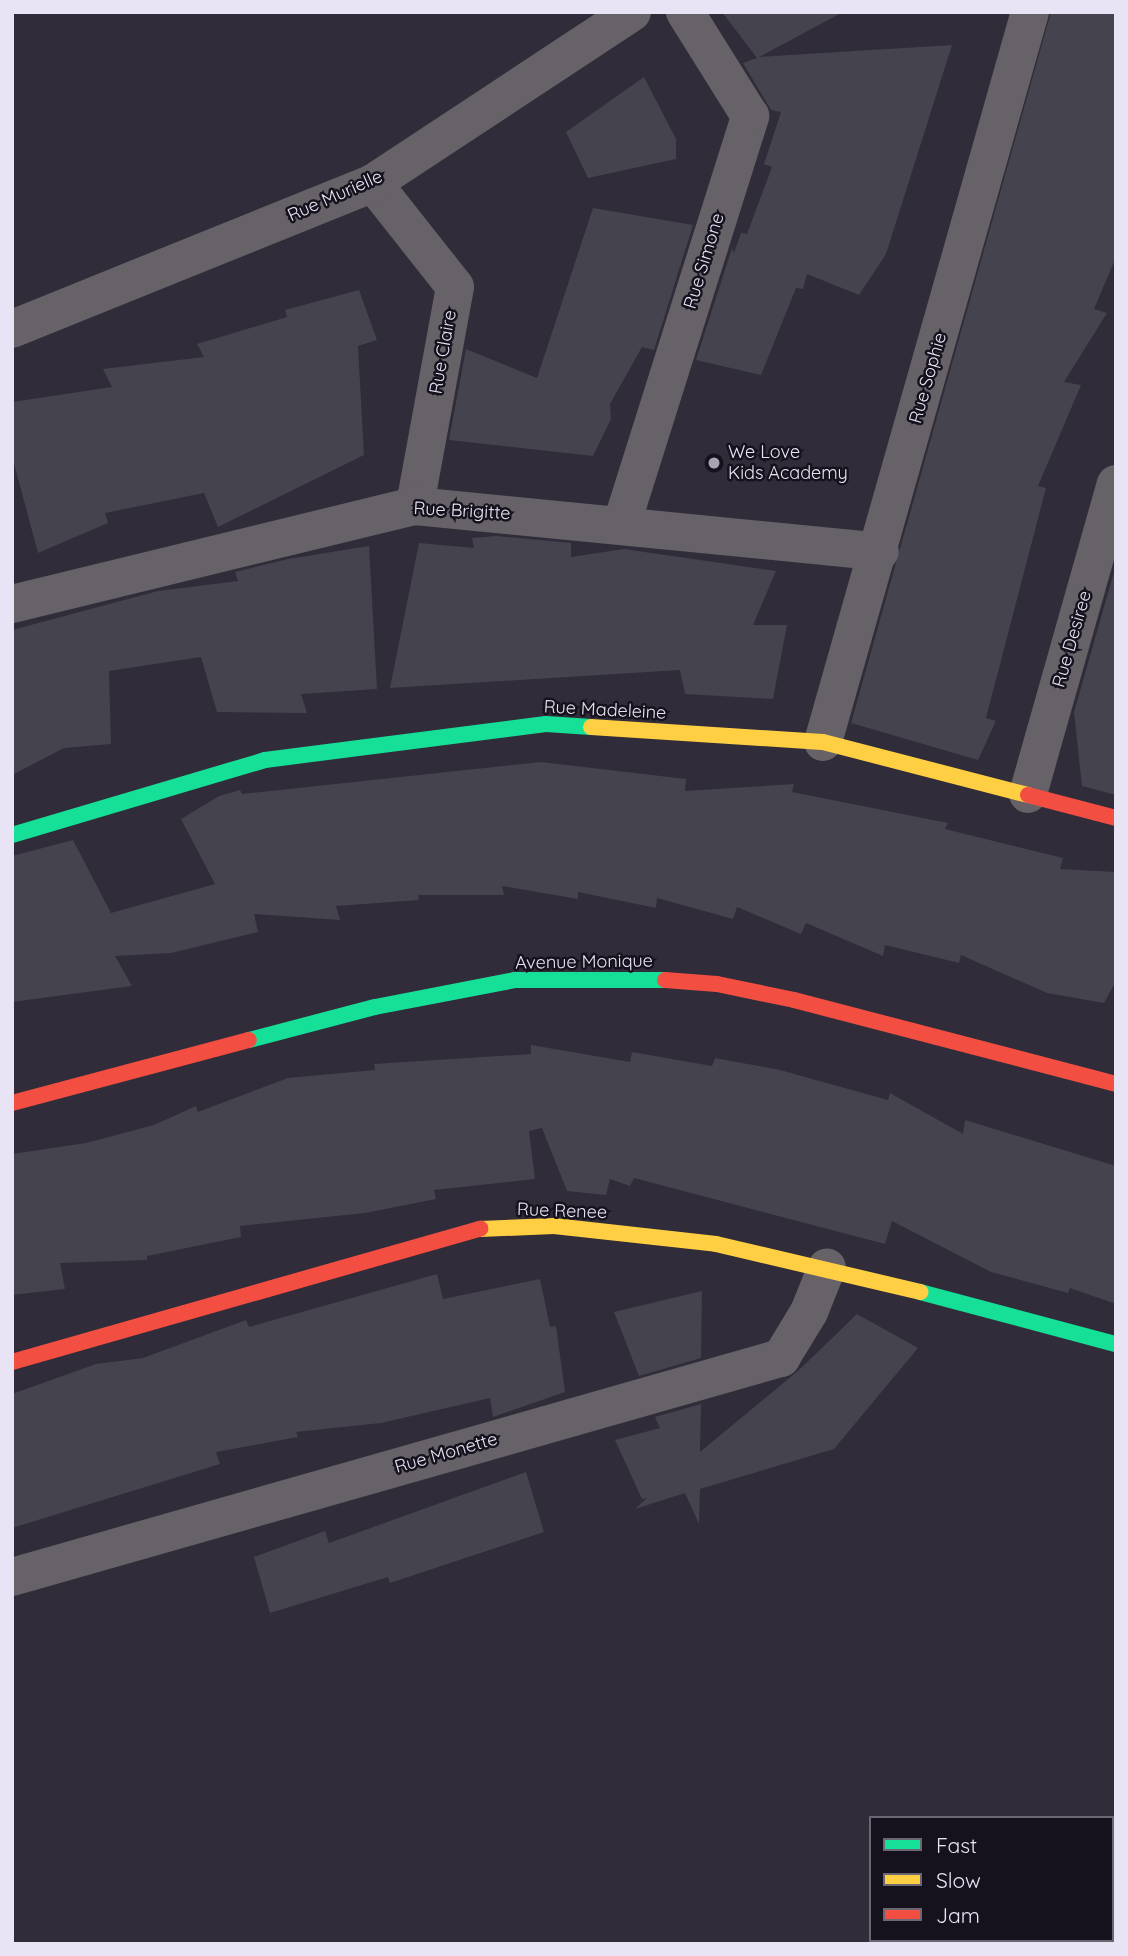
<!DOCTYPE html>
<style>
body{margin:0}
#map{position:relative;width:1128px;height:1956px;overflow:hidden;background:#302c39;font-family:Quicksand,sans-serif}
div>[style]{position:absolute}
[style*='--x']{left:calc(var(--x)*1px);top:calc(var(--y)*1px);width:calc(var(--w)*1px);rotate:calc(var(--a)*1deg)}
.building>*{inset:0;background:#44434e}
.street>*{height:38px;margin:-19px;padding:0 19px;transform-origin:19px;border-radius:19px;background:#666268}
.fast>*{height:16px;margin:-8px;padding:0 8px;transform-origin:8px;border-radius:8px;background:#16e098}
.slow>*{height:16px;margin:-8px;padding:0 8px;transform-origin:8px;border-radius:8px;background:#ffcf43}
.jam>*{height:16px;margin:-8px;padding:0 8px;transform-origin:8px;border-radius:8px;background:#f24e42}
.dots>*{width:19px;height:19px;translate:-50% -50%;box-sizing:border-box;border:4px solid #16121d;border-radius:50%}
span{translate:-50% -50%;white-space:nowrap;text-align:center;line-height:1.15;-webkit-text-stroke:5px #16121d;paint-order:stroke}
.street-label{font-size:18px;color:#e9e4f5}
.poi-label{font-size:18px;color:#e9e4f5}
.left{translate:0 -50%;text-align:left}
.frame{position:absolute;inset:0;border:14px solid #e9e4f5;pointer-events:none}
.legend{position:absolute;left:869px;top:1816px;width:245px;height:126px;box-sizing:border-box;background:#16121d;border:2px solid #6a6673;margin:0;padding:9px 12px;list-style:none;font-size:21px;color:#e9e4f5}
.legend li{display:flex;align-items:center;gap:14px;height:35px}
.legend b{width:35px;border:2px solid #6a6673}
</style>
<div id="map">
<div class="building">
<div style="clip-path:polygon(722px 12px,843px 12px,759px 57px,952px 45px,886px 254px,859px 295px,807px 274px,803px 289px,796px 288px,761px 375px,696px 360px,732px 248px,734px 253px,741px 233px,747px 234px,772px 167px,764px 164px,781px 112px,771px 110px,743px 63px,757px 58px)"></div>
<div style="clip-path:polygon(1051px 12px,1116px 12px,1116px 257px,1094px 309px,1107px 313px,1064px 382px,1081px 385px,1038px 486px,1046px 488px,986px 718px,996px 721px,978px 760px,851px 723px)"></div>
<div style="clip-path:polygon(644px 77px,676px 139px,676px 159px,588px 178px,566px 132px)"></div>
<div style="clip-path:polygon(593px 208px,693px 225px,654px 350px,642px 347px,610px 404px,611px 419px,593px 456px,449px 440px,466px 349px,537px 378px)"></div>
<div style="clip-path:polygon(359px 290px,377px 340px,358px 346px,364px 455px,218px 527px,204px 493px,105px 513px,108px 523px,38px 553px,12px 456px,12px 402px,112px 387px,103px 369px,204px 357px,197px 344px,287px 317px,285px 310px)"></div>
<div style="clip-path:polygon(496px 536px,571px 543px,571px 557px,624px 549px,776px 571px,753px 625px,787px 625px,773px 699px,685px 694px,680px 670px,390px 688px,419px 543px,474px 548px,472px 538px)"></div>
<div style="clip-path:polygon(369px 546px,377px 689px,301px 694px,307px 713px,217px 712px,201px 657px,109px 671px,111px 744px,64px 748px,12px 775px,12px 630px,158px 591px,238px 581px,235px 572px,288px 559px)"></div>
<div style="clip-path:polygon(1116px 565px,1116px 795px,1082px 786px,1074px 712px)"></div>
<div style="clip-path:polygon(541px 762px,686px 779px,685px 791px,794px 784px,792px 792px,948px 823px,945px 829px,1063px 858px,1060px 869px,1116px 872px,1116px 981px,1104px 1003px,1047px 993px,961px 955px,959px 963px,885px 945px,883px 956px,806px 923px,801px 934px,737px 907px,733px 919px,657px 898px,656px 908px,578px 892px,578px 899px,502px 886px,504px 895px,418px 895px,419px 900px,336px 906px,340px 920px,254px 914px,258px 932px,171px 953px,115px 956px,132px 986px,12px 1002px,12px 856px,73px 840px,111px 913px,215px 884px,181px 819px,219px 796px,240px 790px,242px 794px)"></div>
<div style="clip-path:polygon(531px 1045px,630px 1062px,632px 1052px,712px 1066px,715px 1058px,780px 1070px,888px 1100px,890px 1093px,963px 1134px,965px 1120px,1116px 1166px,1116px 1304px,1070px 1288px,1068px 1293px,991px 1272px,892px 1221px,885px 1244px,634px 1178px,630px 1186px,610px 1179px,606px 1195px,567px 1191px,542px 1128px,529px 1131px,535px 1179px,434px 1190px,436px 1199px,365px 1213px,240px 1226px,241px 1237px,147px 1256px,147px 1260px,60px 1263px,65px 1289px,12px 1295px,12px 1154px,86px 1143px,154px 1125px,196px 1106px,198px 1112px,288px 1078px,375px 1070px,374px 1064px,531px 1054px)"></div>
<div style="clip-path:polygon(437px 1274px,443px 1299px,540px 1279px,550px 1327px,556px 1326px,565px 1392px,493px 1417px,490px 1398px,381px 1423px,296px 1432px,298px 1437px,216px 1452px,220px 1464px,12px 1528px,12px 1394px,96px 1364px,143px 1358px,246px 1320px,249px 1327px)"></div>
<div style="clip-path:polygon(702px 1291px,701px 1358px,639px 1376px,614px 1312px)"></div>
<div style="clip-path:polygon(857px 1314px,918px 1348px,834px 1449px,700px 1489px,699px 1524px,685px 1493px,635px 1509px,647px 1498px,642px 1499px,615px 1440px,660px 1428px,655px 1417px,701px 1404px,700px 1452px,799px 1370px)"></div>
<div style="clip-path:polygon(526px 1472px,544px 1532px,390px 1583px,388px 1577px,270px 1613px,254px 1557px,325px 1531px,329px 1543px)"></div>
</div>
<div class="street">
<div style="--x:373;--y:183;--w:132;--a:51.7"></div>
<div style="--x:455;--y:287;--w:223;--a:100.4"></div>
<div style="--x:12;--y:329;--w:389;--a:-22"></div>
<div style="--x:373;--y:183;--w:310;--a:-33.4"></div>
<div style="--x:622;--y:523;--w:427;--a:-72.5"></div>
<div style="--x:750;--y:116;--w:123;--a:-122"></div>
<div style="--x:12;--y:604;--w:415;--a:-13.7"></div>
<div style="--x:415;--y:506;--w:467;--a:5.6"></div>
<div style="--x:823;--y:742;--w:759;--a:-74.17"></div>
<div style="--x:1028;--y:794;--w:322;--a:-74.2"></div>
<div style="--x:12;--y:1577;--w:800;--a:-15.9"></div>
<div style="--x:781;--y:1358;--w:54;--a:-58.7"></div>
<div style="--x:809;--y:1312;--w:48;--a:-68.2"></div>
</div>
<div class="fast">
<div style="--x:12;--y:835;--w:264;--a:-16.5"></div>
<div style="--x:265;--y:760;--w:283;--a:-7.3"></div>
<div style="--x:546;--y:724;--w:45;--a:3.8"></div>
<div style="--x:249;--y:1040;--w:130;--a:-14.7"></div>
<div style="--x:375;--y:1007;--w:143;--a:-10.9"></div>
<div style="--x:515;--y:980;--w:150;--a:0"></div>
<div style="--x:920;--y:1292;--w:203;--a:14.9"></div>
</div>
<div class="slow">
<div style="--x:591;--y:727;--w:232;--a:3.7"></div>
<div style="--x:823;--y:742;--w:212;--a:14.5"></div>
<div style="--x:480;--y:1229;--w:74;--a:-2.3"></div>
<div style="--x:554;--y:1226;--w:163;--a:6.3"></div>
<div style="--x:716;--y:1244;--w:210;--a:13.2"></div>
</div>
<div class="jam">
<div style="--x:1028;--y:795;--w:91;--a:14.6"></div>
<div style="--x:665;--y:980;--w:52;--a:4.4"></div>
<div style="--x:717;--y:984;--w:79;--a:11.7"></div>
<div style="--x:794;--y:1000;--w:333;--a:14.6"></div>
<div style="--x:12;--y:1103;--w:245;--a:-14.9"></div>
<div style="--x:12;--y:1362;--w:487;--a:-15.9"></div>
</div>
<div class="dots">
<div style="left:714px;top:463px;background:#a8a4b3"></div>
</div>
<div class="street-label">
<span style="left:335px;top:196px;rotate:-24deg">Rue Murielle</span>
<span style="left:704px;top:261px;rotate:-73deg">Rue Simone</span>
<span style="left:443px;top:352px;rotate:-80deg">Rue Claire</span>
<span style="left:928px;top:378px;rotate:-74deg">Rue Sophie</span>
<span style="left:462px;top:511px;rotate:3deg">Rue Brigitte</span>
<span style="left:1072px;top:639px;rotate:-74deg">Rue Desiree</span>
<span style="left:605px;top:710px;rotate:3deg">Rue Madeleine</span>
<span style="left:584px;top:962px;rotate:-1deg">Avenue Monique</span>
<span style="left:562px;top:1211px;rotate:2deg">Rue Renee</span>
<span style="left:446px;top:1453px;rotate:-16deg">Rue Monette</span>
</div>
<div class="poi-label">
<span class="left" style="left:728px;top:463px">We Love<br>Kids Academy</span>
</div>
<div class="frame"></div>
<ul class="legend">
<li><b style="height:9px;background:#16e098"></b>Fast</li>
<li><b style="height:9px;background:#ffcf43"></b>Slow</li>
<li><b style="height:9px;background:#f24e42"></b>Jam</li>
</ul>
</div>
